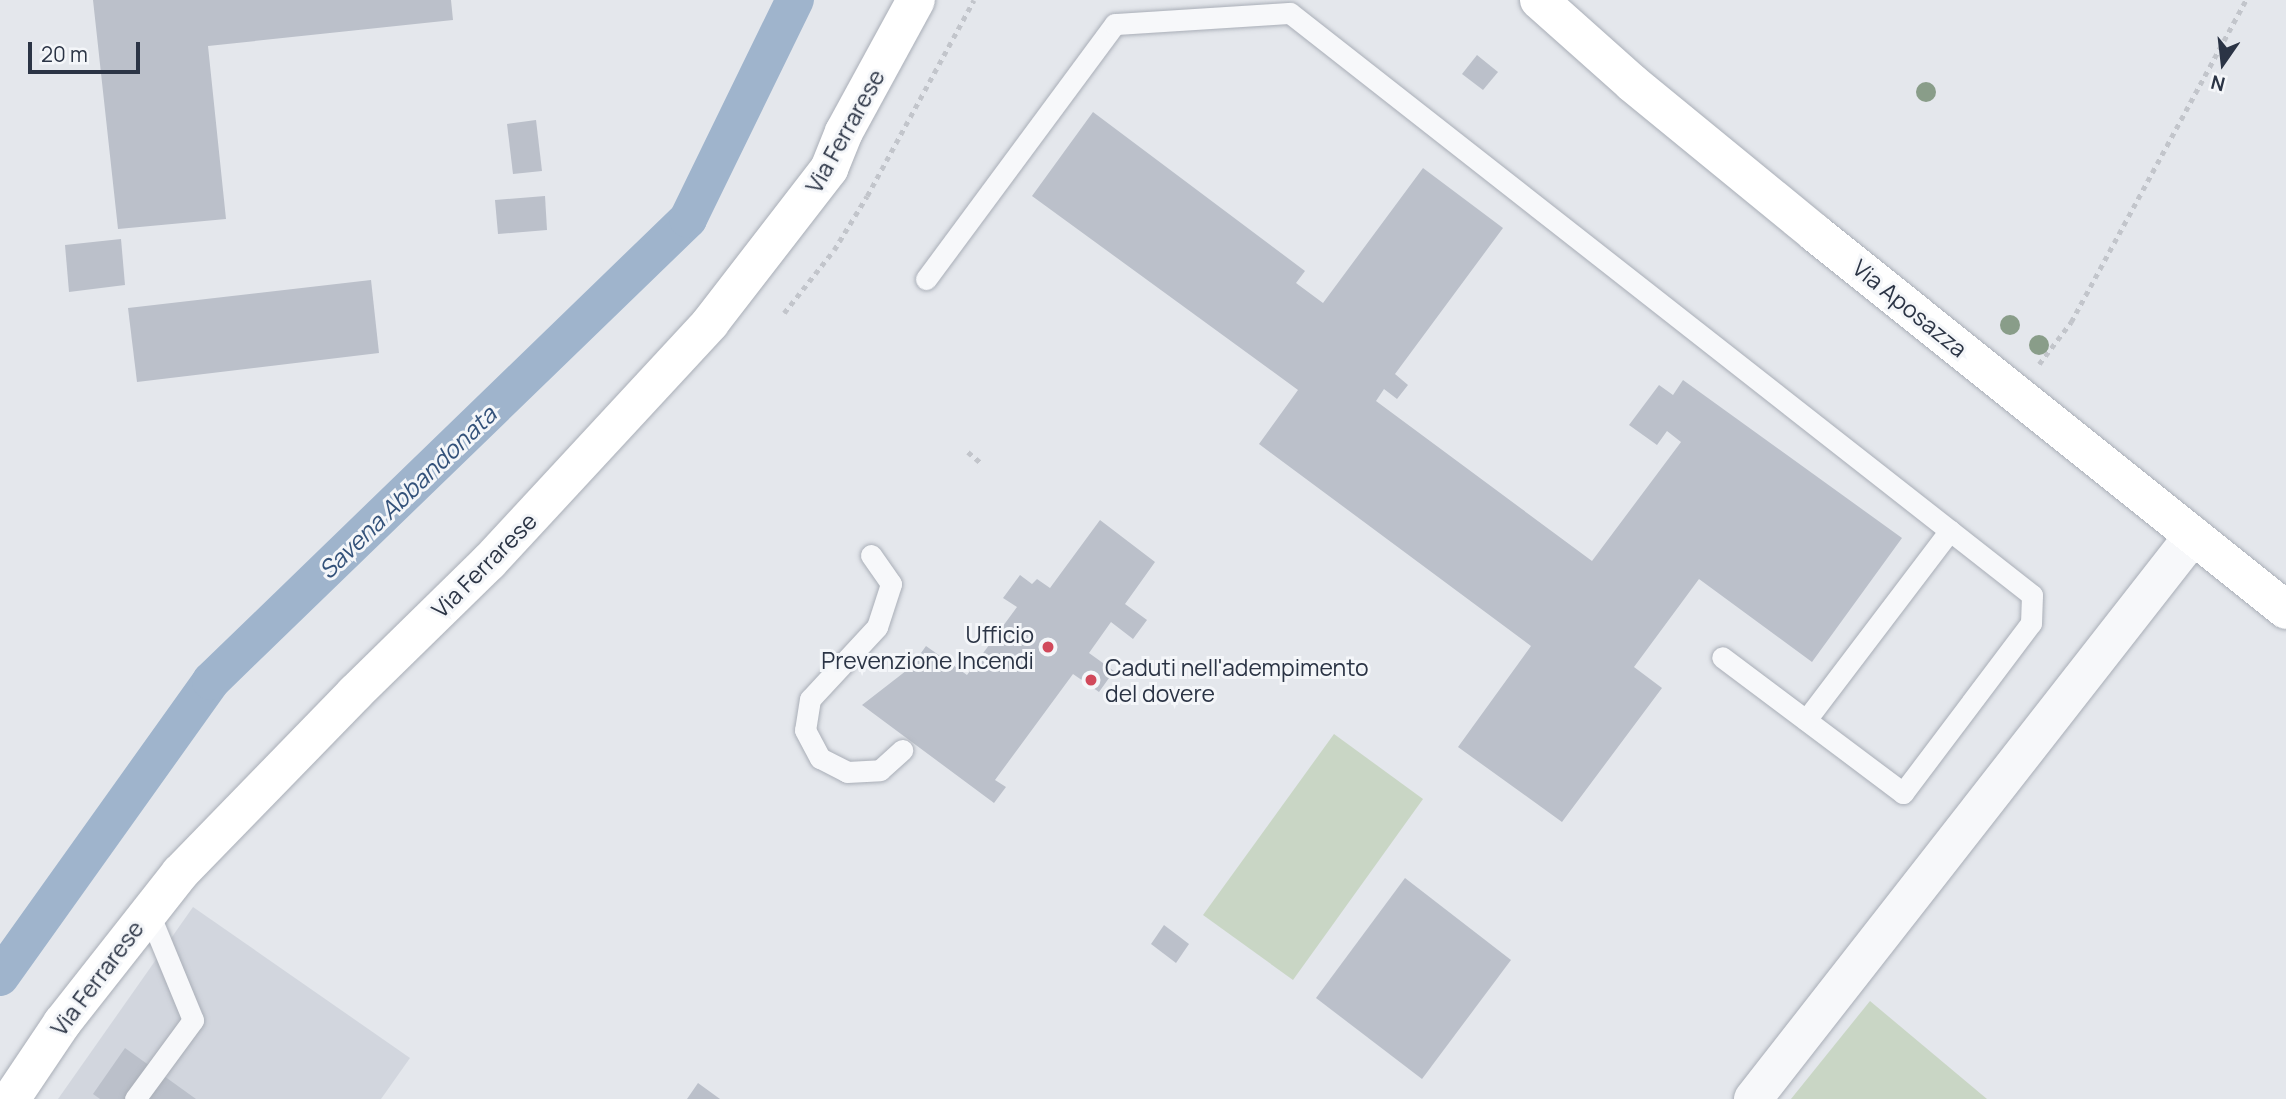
<!DOCTYPE html>
<style>
body{margin:0}
#map{position:relative;width:2286px;height:1099px;overflow:hidden;background:#e4e7ec;font-family:Manrope,sans-serif}
div>[style]{position:absolute}
[style*='--x']{left:calc(var(--x)*1px);top:calc(var(--y)*1px);width:calc(var(--w)*1px);rotate:calc(var(--a)*1deg)}
.built>*{inset:0;background:#d2d6de}
.green>*{inset:0;background:#c9d6c5}
.canal>*{height:38px;margin:-19px;padding:0 19px;transform-origin:19px;border-radius:19px;background:#9fb4cc}
.building>*{inset:0;background:#bbc0ca}
.path>*{height:4.5px;margin-top:-2.25px;transform-origin:0;background:repeating-linear-gradient(90deg,#c2c5cb 0 5px,transparent 0 10px)}
.roads{filter:drop-shadow(0 0 2px #a9aeb7) drop-shadow(0 0 2px #a9aeb7)}
.lane>*{height:21px;margin:-10.5px;padding:0 10.5px;transform-origin:10.5px;border-radius:10.5px;background:#f7f8fa}
.street>*{height:38px;margin:-19px;padding:0 19px;transform-origin:19px;border-radius:19px;background:#f7f8fa}
.secondary>*{height:38px;margin:-19px;padding:0 19px;transform-origin:19px;border-radius:19px;background:#fff}
.primary>*{height:38px;margin:-19px;padding:0 19px;transform-origin:19px;border-radius:19px;background:#fff}
.trees>*{width:20px;height:20px;margin:-10px;border-radius:50%;background:#899d89}
.dots>*{width:19px;height:19px;translate:-50% -50%;box-sizing:border-box;border:4px solid #f4f6f9;border-radius:50%}
span{translate:-50% -50%;white-space:nowrap;text-align:center;line-height:1.15;-webkit-text-stroke:6px #f4f6f9;paint-order:stroke}
.street-label{font-size:23px;color:#2b3445}
.poi-label{font-size:23px;color:#2b3445}
.right{translate:-100% -50%;text-align:right}
.left{translate:0 -50%;text-align:left}
.water-label{font-size:24px;color:#34527a;font-style:italic}
.north{position:absolute;left:2188px;top:28px;width:70px;height:70px;-webkit-text-stroke:5px #f4f6f9;paint-order:stroke;rotate:194deg;font-size:19px;font-weight:700;line-height:28px;text-align:center;color:#2b3445}
.north::after{content:'';display:block;margin:auto;width:24px;height:32px;background:#2b3445;clip-path:polygon(50% 0,100% 100%,50% 72%,0 100%)}
.scale{position:absolute;left:28px;top:42px;width:112px;height:32px;box-sizing:border-box;border:4px solid #2b3445;border-top:0;padding-left:9px;font-size:21px;line-height:24px;white-space:nowrap;color:#2b3445;-webkit-text-stroke:5px #f4f6f9;paint-order:stroke}
</style>
<div id="map">
<div class="built">
<div style="clip-path:polygon(193px 907px,410px 1058px,381px 1099px,58px 1099px)"></div>
</div>
<div class="green">
<div style="clip-path:polygon(1334px 734px,1423px 799px,1293px 980px,1203px 915px)"></div>
<div style="clip-path:polygon(1870px 1001px,1987px 1099px,1791px 1099px)"></div>
</div>
<div class="canal">
<div style="--x:0;--y:977;--w:364;--a:-54.5"></div>
<div style="--x:211;--y:681;--w:664;--a:-44.08"></div>
<div style="--x:688;--y:219;--w:244;--a:-64"></div>
</div>
<div class="building">
<div style="clip-path:polygon(93px 0,451px 0,453px 20px,208px 46px,226px 219px,118px 229px)"></div>
<div style="clip-path:polygon(1477px 55px,1498px 72px,1483px 90px,1462px 74px)"></div>
<div style="clip-path:polygon(1093px 112px,1305px 271px,1296px 283px,1323px 303px,1423px 168px,1503px 228px,1395px 374px,1408px 385px,1397px 399px,1384px 389px,1376px 401px,1592px 561px,1681px 442px,1667px 431px,1657px 445px,1629px 425px,1659px 385px,1673px 395px,1683px 380px,1902px 538px,1812px 662px,1699px 579px,1634px 667px,1662px 688px,1562px 822px,1458px 747px,1531px 646px,1259px 444px,1298px 390px,1032px 196px)"></div>
<div style="clip-path:polygon(536px 120px,542px 171px,513px 174px,507px 124px)"></div>
<div style="clip-path:polygon(545px 196px,547px 230px,498px 234px,495px 200px)"></div>
<div style="clip-path:polygon(121px 239px,125px 285px,69px 292px,65px 245px)"></div>
<div style="clip-path:polygon(371px 280px,379px 353px,137px 382px,128px 308px)"></div>
<div style="clip-path:polygon(1100px 520px,1155px 562px,1125px 604px,1147px 620px,1133px 639px,1111px 622px,1089px 653px,1114px 671px,1099px 692px,1073px 674px,995px 780px,1006px 787px,994px 803px,862px 705px,911px 667px,926px 646px,967px 675px,1017px 607px,1003px 598px,1020px 575px,1032px 584px,1037px 579px,1050px 588px)"></div>
<div style="clip-path:polygon(1405px 878px,1511px 960px,1422px 1079px,1316px 998px)"></div>
<div style="clip-path:polygon(1164px 925px,1189px 944px,1176px 963px,1151px 944px)"></div>
<div style="clip-path:polygon(125px 1048px,196px 1099px,100px 1099px,93px 1094px)"></div>
<div style="clip-path:polygon(698px 1083px,720px 1099px,687px 1099px)"></div>
</div>
<div class="path">
<div style="--x:784;--y:313;--w:80;--a:-51.6"></div>
<div style="--x:834;--y:250;--w:63;--a:-58.6"></div>
<div style="--x:867;--y:196;--w:223;--a:-61.4"></div>
<div style="--x:2039;--y:364;--w:53;--a:-52.7"></div>
<div style="--x:2071;--y:322;--w:366;--a:-61.5"></div>
<div style="--x:968;--y:452;--w:16;--a:40"></div>
</div>
<div class="roads">
<div class="lane">
<div style="--x:926;--y:279;--w:317;--a:-53.5"></div>
<div style="--x:1115;--y:24;--w:175;--a:-3.6"></div>
<div style="--x:1290;--y:13;--w:943;--a:38.11"></div>
<div style="--x:2032;--y:595;--w:28;--a:92"></div>
<div style="--x:2031;--y:623;--w:213;--a:127"></div>
<div style="--x:1903;--y:793;--w:226;--a:-143.1"></div>
<div style="--x:871;--y:555;--w:35;--a:55"></div>
<div style="--x:891;--y:584;--w:45;--a:108"></div>
<div style="--x:877;--y:627;--w:98;--a:132.9"></div>
<div style="--x:810;--y:699;--w:31;--a:99"></div>
<div style="--x:805;--y:730;--w:32;--a:62"></div>
<div style="--x:820;--y:758;--w:30;--a:27"></div>
<div style="--x:847;--y:772;--w:33;--a:-3"></div>
<div style="--x:880;--y:770;--w:30;--a:-42"></div>
<div style="--x:1806;--y:720;--w:238;--a:-52.8"></div>
<div style="--x:135;--y:1099;--w:98;--a:-53.7"></div>
<div style="--x:193;--y:1020;--w:118;--a:-112.4"></div>
</div>
<div class="street">
<div style="--x:1753;--y:1099;--w:715;--a:-51.99"></div>
</div>
<div class="secondary">
<div style="--x:1539;--y:0;--w:125;--a:41.7"></div>
<div style="--x:1632;--y:83;--w:237;--a:39.3"></div>
<div style="--x:1815;--y:233;--w:603;--a:38.67"></div>
</div>
<div class="primary">
<div style="--x:11;--y:1099;--w:92;--a:-56.1"></div>
<div style="--x:62;--y:1023;--w:191;--a:-51.8"></div>
<div style="--x:180;--y:873;--w:251;--a:-45.8"></div>
<div style="--x:355;--y:693;--w:187;--a:-44.4"></div>
<div style="--x:489;--y:562;--w:326;--a:-47.2"></div>
<div style="--x:710;--y:323;--w:195;--a:-52.3"></div>
<div style="--x:829;--y:169;--w:40;--a:-68"></div>
<div style="--x:844;--y:132;--w:150;--a:-61.4"></div>
</div>
</div>
<div class="trees">
<div style="left:1926px;top:92px"></div>
<div style="left:2010px;top:325px"></div>
<div style="left:2039px;top:345px"></div>
</div>
<div class="dots">
<div style="left:1048px;top:647px;background:#d1495b"></div>
<div style="left:1091px;top:680px;background:#d1495b"></div>
</div>
<div class="street-label">
<span style="left:845px;top:131px;rotate:-61deg">Via Ferrarese</span>
<span style="left:1910px;top:308px;rotate:39deg">Via Aposazza</span>
<span style="left:484px;top:565px;rotate:-45deg">Via Ferrarese</span>
<span style="left:97px;top:978px;rotate:-53deg">Via Ferrarese</span>
</div>
<div class="poi-label">
<span class="right" style="left:1034px;top:647px">Ufficio<br>Prevenzione Incendi</span>
<span class="left" style="left:1105px;top:680px">Caduti nell'adempimento<br>del dovere</span>
</div>
<div class="water-label">
<span style="left:407px;top:492px;rotate:-44deg">Savena Abbandonata</span>
</div>
<div class="north">N</div>
<div class="scale">20 m</div>
</div>
